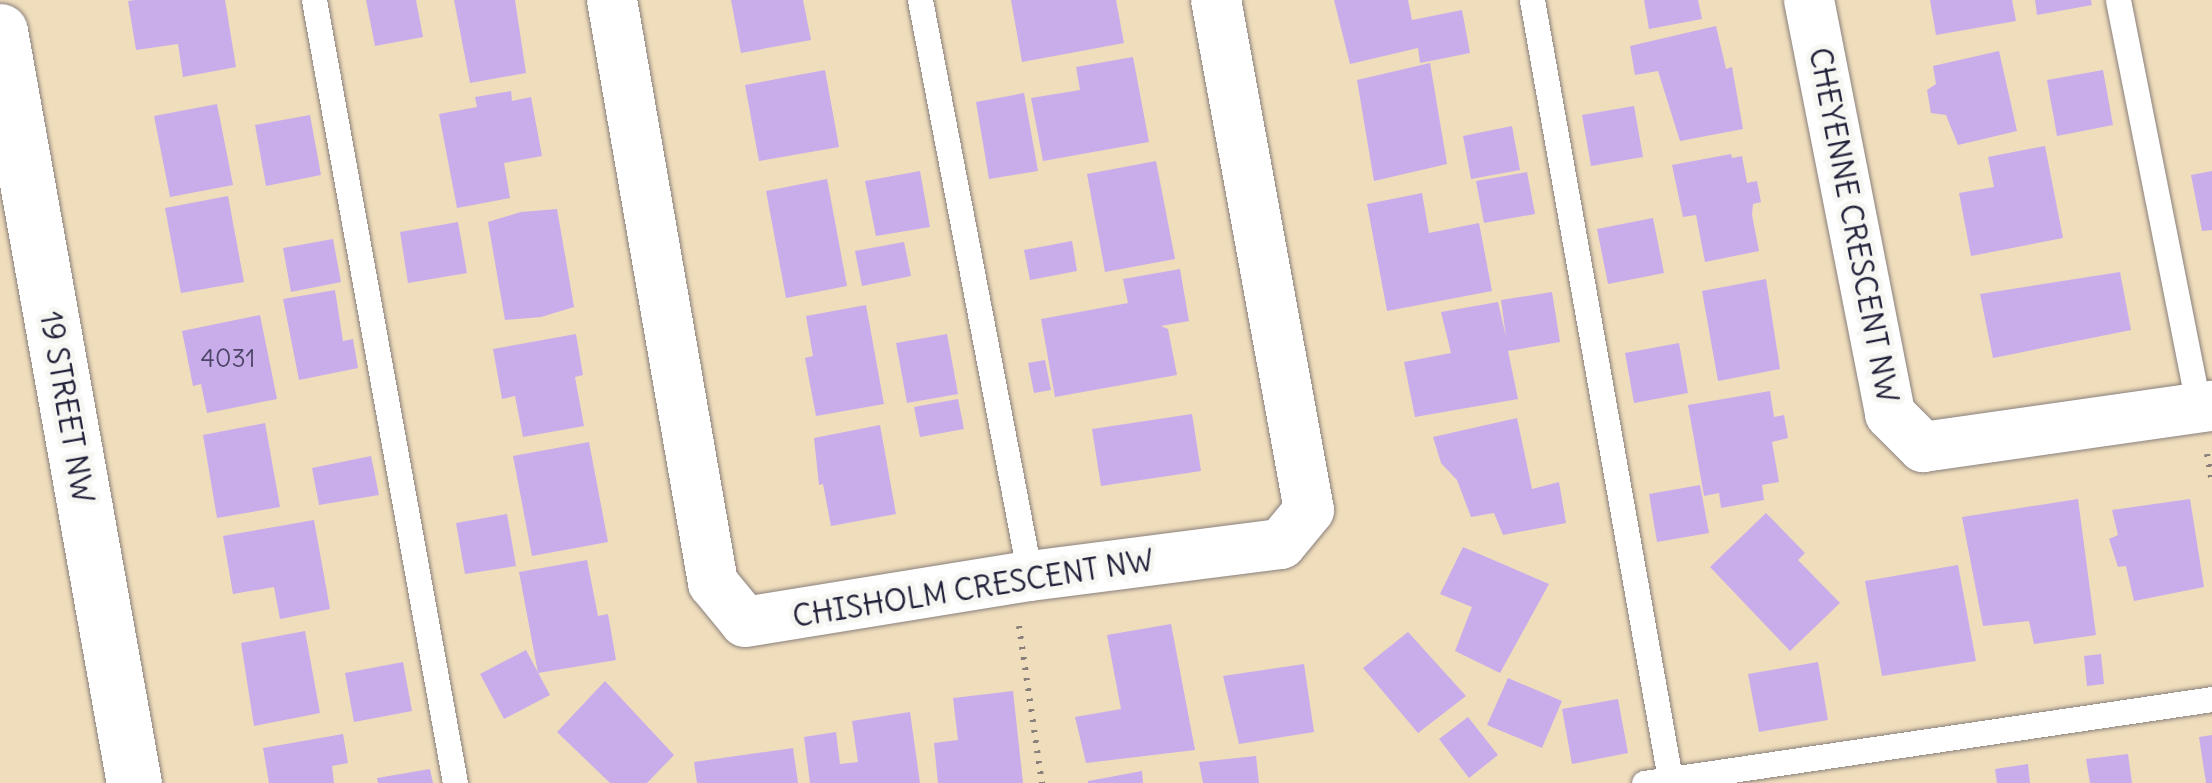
<!DOCTYPE html>
<style>
body{margin:0}
#map{position:relative;width:2212px;height:783px;overflow:hidden;background:#f0ddbc;font-family:Delius,sans-serif}
div>[style]{position:absolute}
[style*='--x']{left:calc(var(--x)*1px);top:calc(var(--y)*1px);width:calc(var(--w)*1px);rotate:calc(var(--a)*1deg)}
.building>*{inset:0;background:#c9adeb}
.path>*{height:6px;margin-top:-3px;transform-origin:0;background:repeating-linear-gradient(90deg,#89807c 0 2.5px,transparent 0 10.5px)}
.roads{filter:drop-shadow(0 0 2px #89807c) drop-shadow(0 0 2px #89807c)}
.lane>*{height:25px;margin:-12.5px;padding:0 12.5px;transform-origin:12.5px;border-radius:12.5px;background:#fff}
.street>*{height:50px;margin:-25px;padding:0 25px;transform-origin:25px;border-radius:25px;background:#fff}
.secondary>*{height:55px;margin:-27.5px;padding:0 27.5px;transform-origin:27.5px;border-radius:27.5px;background:#fff}
span{translate:-50% -50%;white-space:nowrap;text-align:center;line-height:1.15;-webkit-text-stroke:10px #f6f6f2;paint-order:stroke}
.number-label{font-size:25px;color:#4c4567}
.number-label span{-webkit-text-stroke-width:0}
.street-label{font-size:30px;color:#22223b}
</style>
<div id="map">
<div class="building">
<div style="clip-path:polygon(135px 0,225px 0,236px 67px,183px 77px,178px 44px,136px 50px,128px 1px)"></div>
<div style="clip-path:polygon(366px 0,416px 0,423px 37px,375px 46px)"></div>
<div style="clip-path:polygon(454px 0,515px 0,526px 73px,470px 83px)"></div>
<div style="clip-path:polygon(731px 0,803px 0,811px 40px,741px 53px)"></div>
<div style="clip-path:polygon(1011px 0,1116px 0,1124px 43px,1022px 62px)"></div>
<div style="clip-path:polygon(1334px 0,1408px 0,1412px 20px,1462px 10px,1470px 53px,1420px 63px,1418px 48px,1350px 64px)"></div>
<div style="clip-path:polygon(1644px 0,1698px 0,1702px 19px,1649px 29px)"></div>
<div style="clip-path:polygon(1930px 0,2012px 0,2016px 21px,1936px 35px)"></div>
<div style="clip-path:polygon(2035px 0,2091px 0,2092px 5px,2037px 15px)"></div>
<div style="clip-path:polygon(1716px 26px,1726px 69px,1732px 67px,1743px 129px,1680px 141px,1658px 71px,1635px 75px,1630px 46px)"></div>
<div style="clip-path:polygon(1999px 51px,2017px 131px,1958px 145px,1946px 115px,1931px 113px,1927px 90px,1936px 84px,1933px 66px)"></div>
<div style="clip-path:polygon(1133px 57px,1149px 142px,1043px 161px,1031px 98px,1080px 90px,1076px 67px)"></div>
<div style="clip-path:polygon(1430px 63px,1447px 164px,1374px 181px,1357px 80px)"></div>
<div style="clip-path:polygon(825px 70px,839px 147px,759px 161px,745px 85px)"></div>
<div style="clip-path:polygon(2103px 70px,2113px 125px,2057px 136px,2047px 80px)"></div>
<div style="clip-path:polygon(511px 91px,512px 101px,531px 97px,542px 156px,504px 163px,510px 198px,457px 208px,439px 114px,477px 107px,475px 97px)"></div>
<div style="clip-path:polygon(1024px 93px,1038px 171px,989px 179px,976px 102px)"></div>
<div style="clip-path:polygon(217px 104px,233px 185px,170px 197px,154px 116px)"></div>
<div style="clip-path:polygon(1634px 106px,1643px 157px,1591px 166px,1582px 115px)"></div>
<div style="clip-path:polygon(310px 115px,321px 175px,266px 186px,255px 125px)"></div>
<div style="clip-path:polygon(1512px 126px,1520px 170px,1471px 179px,1463px 136px)"></div>
<div style="clip-path:polygon(2045px 146px,2063px 238px,1971px 256px,1959px 193px,1994px 187px,1988px 157px)"></div>
<div style="clip-path:polygon(1731px 154px,1732px 158px,1742px 156px,1747px 183px,1757px 181px,1761px 202px,1753px 204px,1752px 215px,1759px 251px,1705px 262px,1696px 215px,1683px 217px,1672px 165px)"></div>
<div style="clip-path:polygon(1156px 161px,1175px 259px,1105px 272px,1087px 174px)"></div>
<div style="clip-path:polygon(920px 171px,930px 227px,876px 236px,865px 181px)"></div>
<div style="clip-path:polygon(2212px 171px,2212px 230px,2202px 231px,2191px 175px)"></div>
<div style="clip-path:polygon(1527px 172px,1535px 214px,1484px 223px,1476px 181px)"></div>
<div style="clip-path:polygon(827px 179px,847px 286px,786px 298px,766px 191px)"></div>
<div style="clip-path:polygon(1422px 193px,1429px 233px,1479px 223px,1492px 291px,1387px 311px,1367px 204px)"></div>
<div style="clip-path:polygon(228px 196px,244px 282px,181px 293px,165px 208px)"></div>
<div style="clip-path:polygon(557px 209px,574px 307px,541px 317px,505px 320px,488px 222px,521px 212px)"></div>
<div style="clip-path:polygon(1653px 218px,1664px 273px,1608px 284px,1597px 229px)"></div>
<div style="clip-path:polygon(458px 222px,467px 273px,408px 283px,400px 232px)"></div>
<div style="clip-path:polygon(333px 239px,341px 282px,291px 292px,283px 248px)"></div>
<div style="clip-path:polygon(1072px 241px,1077px 271px,1030px 280px,1024px 250px)"></div>
<div style="clip-path:polygon(904px 242px,911px 276px,862px 286px,855px 251px)"></div>
<div style="clip-path:polygon(1180px 269px,1189px 321px,1161px 326px,1168px 329px,1177px 375px,1055px 397px,1041px 319px,1128px 303px,1123px 279px)"></div>
<div style="clip-path:polygon(2120px 272px,2131px 330px,1993px 358px,1980px 294px)"></div>
<div style="clip-path:polygon(1766px 279px,1780px 369px,1718px 381px,1702px 291px)"></div>
<div style="clip-path:polygon(335px 290px,343px 341px,353px 339px,358px 368px,299px 380px,283px 299px)"></div>
<div style="clip-path:polygon(1552px 292px,1560px 342px,1508px 351px,1518px 399px,1415px 417px,1404px 362px,1451px 353px,1441px 312px,1498px 302px,1506px 337px,1501px 300px)"></div>
<div style="clip-path:polygon(866px 305px,884px 404px,816px 416px,805px 358px,813px 356px,806px 316px)"></div>
<div style="clip-path:polygon(260px 315px,277px 399px,207px 413px,201px 384px,193px 386px,182px 331px)"></div>
<div style="clip-path:polygon(576px 334px,583px 375px,575px 377px,584px 426px,523px 437px,515px 396px,502px 399px,493px 349px)"></div>
<div style="clip-path:polygon(947px 334px,958px 394px,907px 403px,896px 343px)"></div>
<div style="clip-path:polygon(1679px 343px,1688px 393px,1634px 403px,1625px 353px)"></div>
<div style="clip-path:polygon(1045px 360px,1051px 390px,1034px 393px,1028px 363px)"></div>
<div style="clip-path:polygon(1770px 391px,1774px 417px,1784px 415px,1788px 438px,1772px 442px,1779px 482px,1762px 485px,1764px 500px,1721px 508px,1719px 493px,1704px 496px,1688px 405px)"></div>
<div style="clip-path:polygon(958px 399px,964px 429px,920px 437px,914px 407px)"></div>
<div style="clip-path:polygon(1192px 414px,1201px 471px,1101px 486px,1092px 429px)"></div>
<div style="clip-path:polygon(1517px 418px,1532px 489px,1559px 482px,1566px 523px,1503px 535px,1494px 513px,1471px 517px,1457px 480px,1441px 463px,1433px 437px)"></div>
<div style="clip-path:polygon(265px 423px,280px 507px,217px 518px,203px 435px)"></div>
<div style="clip-path:polygon(880px 425px,896px 514px,831px 526px,823px 484px,819px 485px,814px 438px)"></div>
<div style="clip-path:polygon(589px 442px,608px 542px,532px 556px,513px 456px)"></div>
<div style="clip-path:polygon(371px 456px,379px 495px,319px 505px,312px 468px)"></div>
<div style="clip-path:polygon(1700px 485px,1709px 533px,1657px 542px,1649px 494px)"></div>
<div style="clip-path:polygon(2078px 499px,2096px 635px,2034px 644px,2029px 621px,1983px 626px,1962px 517px)"></div>
<div style="clip-path:polygon(2190px 499px,2204px 587px,2134px 601px,2126px 566px,2118px 567px,2109px 539px,2118px 535px,2112px 510px)"></div>
<div style="clip-path:polygon(1766px 513px,1805px 553px,1798px 560px,1840px 603px,1790px 651px,1710px 567px)"></div>
<div style="clip-path:polygon(507px 514px,516px 566px,465px 574px,456px 523px)"></div>
<div style="clip-path:polygon(314px 520px,330px 609px,280px 619px,274px 587px,233px 594px,223px 536px)"></div>
<div style="clip-path:polygon(1463px 547px,1549px 584px,1500px 673px,1455px 651px,1472px 607px,1440px 594px)"></div>
<div style="clip-path:polygon(587px 560px,598px 616px,608px 614px,616px 660px,538px 673px,519px 572px)"></div>
<div style="clip-path:polygon(1958px 565px,1976px 661px,1882px 676px,1865px 581px)"></div>
<div style="clip-path:polygon(1171px 624px,1195px 750px,1086px 763px,1075px 717px,1121px 709px,1107px 635px)"></div>
<div style="clip-path:polygon(305px 631px,320px 713px,254px 726px,241px 643px)"></div>
<div style="clip-path:polygon(1408px 632px,1466px 696px,1418px 733px,1363px 668px)"></div>
<div style="clip-path:polygon(526px 650px,550px 695px,504px 719px,480px 674px)"></div>
<div style="clip-path:polygon(2101px 654px,2104px 684px,2087px 686px,2084px 656px)"></div>
<div style="clip-path:polygon(403px 662px,412px 711px,354px 722px,345px 673px)"></div>
<div style="clip-path:polygon(1818px 662px,1828px 720px,1759px 732px,1748px 674px)"></div>
<div style="clip-path:polygon(1304px 664px,1314px 732px,1239px 744px,1223px 676px)"></div>
<div style="clip-path:polygon(1508px 678px,1562px 701px,1542px 748px,1487px 725px)"></div>
<div style="clip-path:polygon(605px 681px,674px 755px,647px 783px,610px 783px,557px 732px)"></div>
<div style="clip-path:polygon(1013px 691px,1023px 783px,938px 783px,934px 743px,958px 740px,953px 698px)"></div>
<div style="clip-path:polygon(1618px 699px,1628px 753px,1572px 764px,1562px 709px)"></div>
<div style="clip-path:polygon(910px 712px,920px 783px,810px 783px,804px 737px,836px 732px,840px 764px,858px 762px,852px 721px)"></div>
<div style="clip-path:polygon(1468px 717px,1498px 755px,1469px 778px,1439px 739px)"></div>
<div style="clip-path:polygon(343px 734px,348px 763px,332px 766px,334px 783px,269px 783px,263px 748px)"></div>
<div style="clip-path:polygon(2212px 735px,2212px 783px,2206px 783px,2199px 737px)"></div>
<div style="clip-path:polygon(793px 748px,798px 783px,697px 783px,694px 762px)"></div>
<div style="clip-path:polygon(2128px 754px,2132px 783px,2090px 783px,2086px 759px)"></div>
<div style="clip-path:polygon(1256px 756px,1259px 783px,1203px 783px,1199px 762px)"></div>
<div style="clip-path:polygon(2028px 764px,2030px 783px,1997px 783px,1995px 769px)"></div>
<div style="clip-path:polygon(430px 769px,433px 783px,378px 783px,377px 778px)"></div>
<div style="clip-path:polygon(1142px 771px,1143px 783px,1088px 783px,1088px 781px)"></div>
</div>
<div class="path">
<div style="--x:2207;--y:454;--w:27;--a:80"></div>
<div style="--x:1019;--y:626;--w:159;--a:81.7"></div>
</div>
<div class="roads">
<div class="lane">
<div style="--x:314;--y:0;--w:796;--a:79.79"></div>
<div style="--x:920;--y:0;--w:586;--a:79.19"></div>
<div style="--x:1532;--y:0;--w:791;--a:79.95"></div>
<div style="--x:2118;--y:0;--w:416;--a:78.8"></div>
<div style="--x:1644;--y:783;--w:574;--a:-8.41"></div>
</div>
<div class="street">
<div style="--x:612;--y:0;--w:592;--a:80.17"></div>
<div style="--x:713;--y:583;--w:50;--a:50.6"></div>
<div style="--x:745;--y:622;--w:289;--a:-9.2"></div>
<div style="--x:1030;--y:576;--w:253;--a:-7.3"></div>
<div style="--x:1281;--y:544;--w:44;--a:-50.5"></div>
<div style="--x:1309;--y:510;--w:518;--a:-100.33"></div>
<div style="--x:1809;--y:0;--w:422;--a:78.9"></div>
<div style="--x:1890;--y:414;--w:47;--a:45"></div>
<div style="--x:1923;--y:447;--w:292;--a:-8.1"></div>
</div>
<div class="secondary">
<div style="--x:0;--y:31;--w:764;--a:79.9"></div>
</div>
</div>
<div class="number-label">
<span style="left:228px;top:358px">4031</span>
</div>
<div class="street-label">
<span style="left:1854px;top:225px;rotate:79deg">CHEYENNE CRESCENT NW</span>
<span style="left:67px;top:407px;rotate:80deg">19 STREET NW</span>
<span style="left:973px;top:588px;rotate:-9deg">CHISHOLM CRESCENT NW</span>
</div>
</div>
